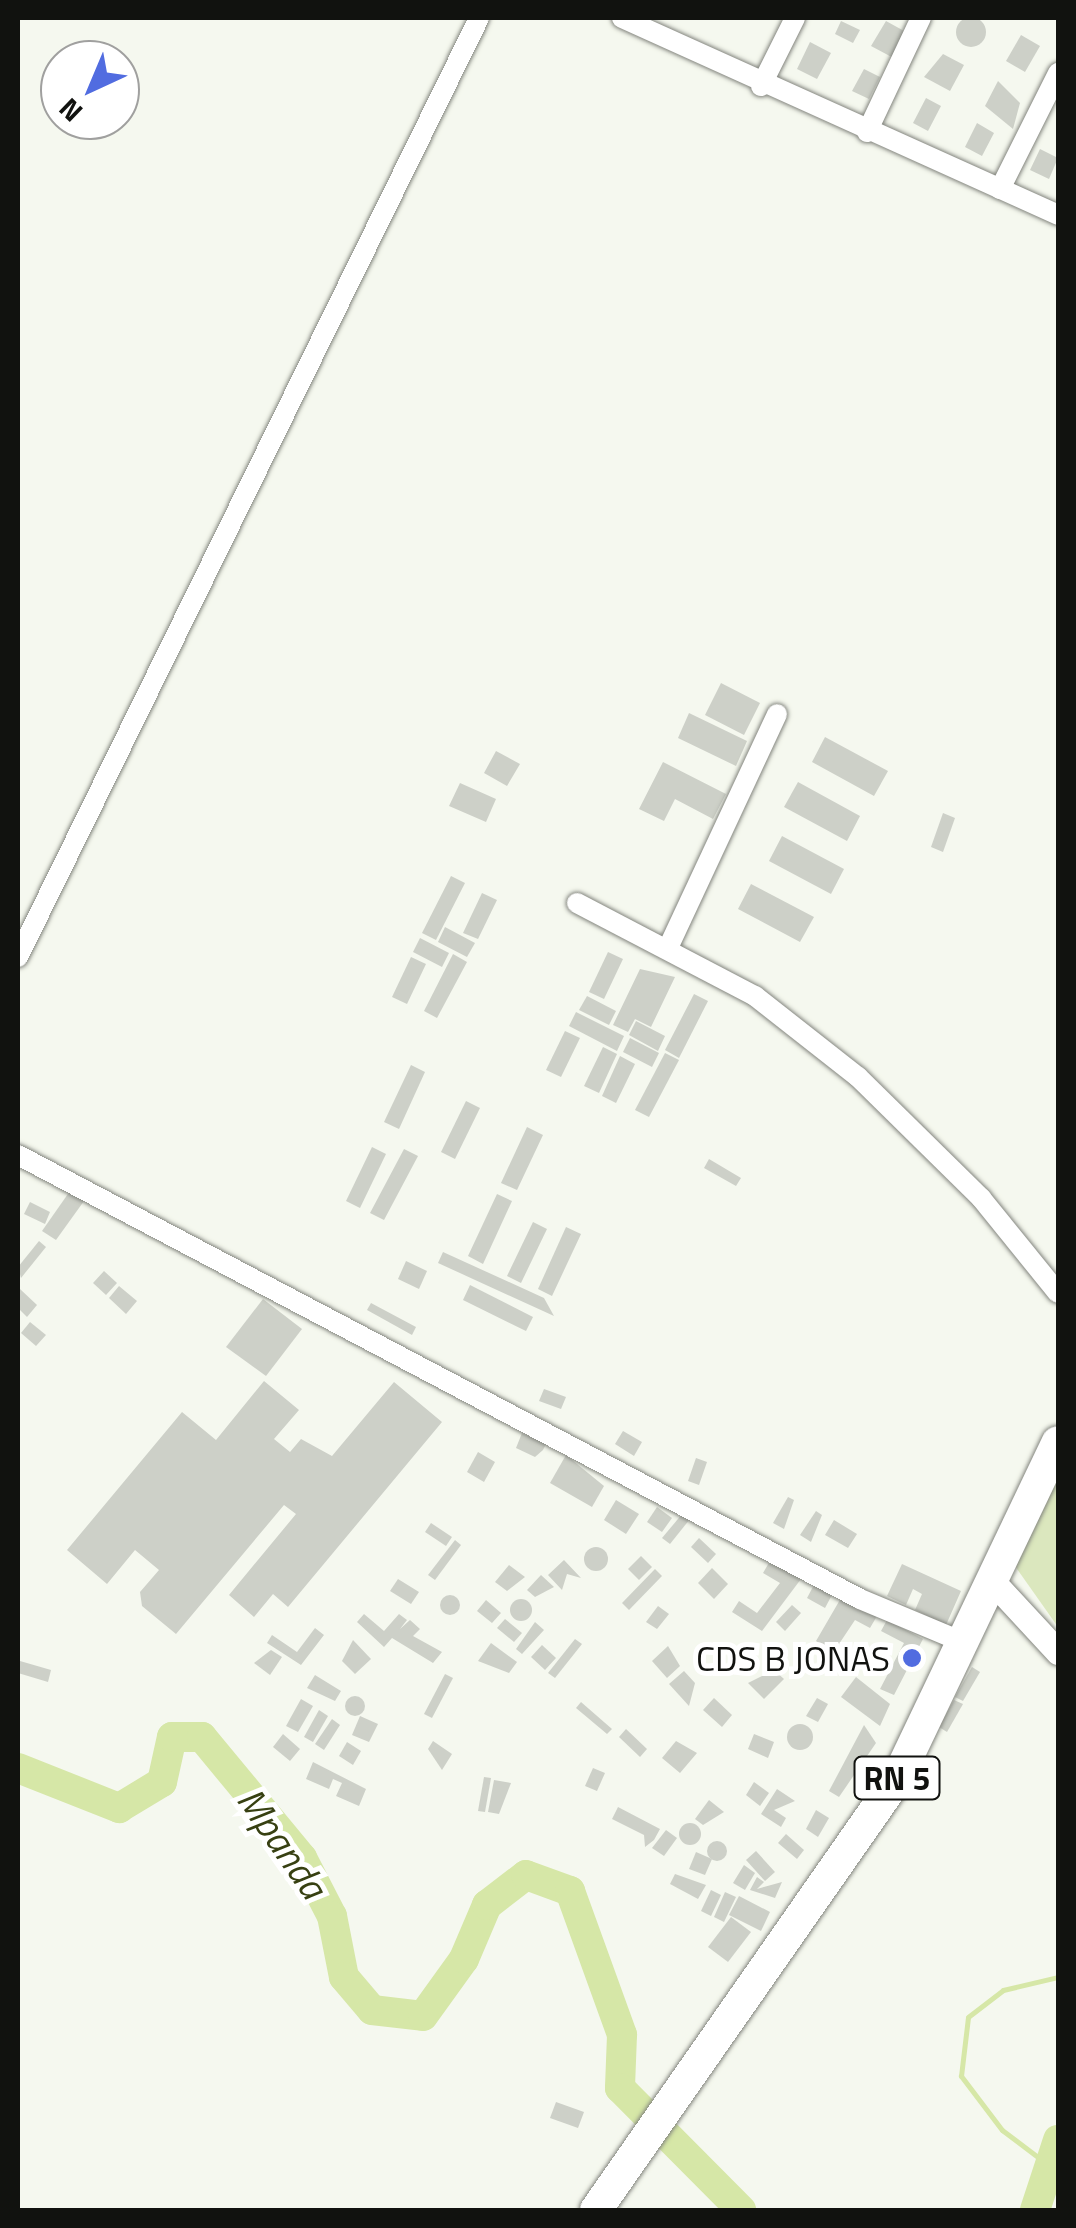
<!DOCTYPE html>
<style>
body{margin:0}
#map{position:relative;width:1076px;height:2228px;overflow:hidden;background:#f5f8ef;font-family:"Titillium Web",sans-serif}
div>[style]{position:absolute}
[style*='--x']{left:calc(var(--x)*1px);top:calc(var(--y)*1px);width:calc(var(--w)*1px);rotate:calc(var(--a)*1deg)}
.green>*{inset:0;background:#dbe7be}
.stream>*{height:5px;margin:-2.5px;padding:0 2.5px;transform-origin:2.5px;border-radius:2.5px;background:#d6e7a7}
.river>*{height:30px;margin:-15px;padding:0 15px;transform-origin:15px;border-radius:15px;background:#d6e7a7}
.building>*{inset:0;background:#cdd0c8}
.round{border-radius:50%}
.roads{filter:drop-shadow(0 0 2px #83857e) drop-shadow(0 0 2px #83857e)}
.minor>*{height:20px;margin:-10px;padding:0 10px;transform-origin:10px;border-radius:10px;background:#fff}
.tertiary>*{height:25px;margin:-12.5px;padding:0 12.5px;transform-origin:12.5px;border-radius:12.5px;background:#fff}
.primary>*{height:32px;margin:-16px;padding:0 16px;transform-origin:16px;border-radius:16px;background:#fff}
.dots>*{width:28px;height:28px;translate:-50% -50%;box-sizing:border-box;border:5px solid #fff;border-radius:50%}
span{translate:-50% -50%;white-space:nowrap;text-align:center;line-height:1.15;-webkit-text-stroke:10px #fff;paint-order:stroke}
.shield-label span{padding:2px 8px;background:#fff;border:2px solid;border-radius:8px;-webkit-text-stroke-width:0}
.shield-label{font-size:32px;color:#11120f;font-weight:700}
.poi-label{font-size:35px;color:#11120f}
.right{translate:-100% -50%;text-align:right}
.water-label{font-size:38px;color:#374012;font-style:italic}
.frame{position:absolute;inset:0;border:20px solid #11120f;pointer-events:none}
.north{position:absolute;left:40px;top:40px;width:100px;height:100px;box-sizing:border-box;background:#fff;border:2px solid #a0a09f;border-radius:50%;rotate:224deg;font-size:28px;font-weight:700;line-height:40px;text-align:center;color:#11120f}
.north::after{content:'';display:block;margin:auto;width:35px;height:45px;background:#516ce0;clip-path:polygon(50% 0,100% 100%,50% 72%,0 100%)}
</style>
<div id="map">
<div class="green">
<div style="clip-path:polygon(1058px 1469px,1058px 1627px,1015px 1566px)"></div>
</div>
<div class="stream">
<div style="--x:1047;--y:2164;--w:56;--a:-142.9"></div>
<div style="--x:1002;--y:2130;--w:68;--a:-127.2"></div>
<div style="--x:961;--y:2076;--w:59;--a:-83.2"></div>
<div style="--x:968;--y:2017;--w:44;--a:-37.6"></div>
<div style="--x:1003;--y:1990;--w:57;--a:-13.3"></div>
</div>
<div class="river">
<div style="--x:18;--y:1768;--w:109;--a:21.6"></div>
<div style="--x:119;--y:1808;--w:50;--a:-31.2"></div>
<div style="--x:162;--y:1782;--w:46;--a:-77.5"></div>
<div style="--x:172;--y:1737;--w:30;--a:0"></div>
<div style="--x:202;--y:1737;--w:157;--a:50.4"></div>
<div style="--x:302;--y:1858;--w:65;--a:62.7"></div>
<div style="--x:332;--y:1916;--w:62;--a:78.9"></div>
<div style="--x:344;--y:1977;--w:43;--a:49.7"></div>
<div style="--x:372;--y:2010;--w:51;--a:6.7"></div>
<div style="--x:423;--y:2016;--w:70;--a:-54.3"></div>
<div style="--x:464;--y:1959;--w:59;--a:-66.9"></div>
<div style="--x:487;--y:1905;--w:49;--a:-37.6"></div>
<div style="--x:526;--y:1875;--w:47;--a:20"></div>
<div style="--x:570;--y:1891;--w:153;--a:70.1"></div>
<div style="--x:622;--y:2035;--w:53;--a:92.2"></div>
<div style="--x:620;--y:2088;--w:172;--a:45.2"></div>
<div style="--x:1035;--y:2210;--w:74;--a:-71.8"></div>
</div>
<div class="building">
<div class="round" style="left:956px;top:17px;width:30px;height:30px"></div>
<div style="clip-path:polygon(841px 21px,860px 30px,853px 43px,835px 34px)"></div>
<div style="clip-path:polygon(886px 21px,915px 37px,901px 62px,871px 46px)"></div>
<div style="clip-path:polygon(1021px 35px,1040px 46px,1025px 72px,1006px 61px)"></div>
<div style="clip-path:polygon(810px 42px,831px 53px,817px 79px,797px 69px)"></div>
<div style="clip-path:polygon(943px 54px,964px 65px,950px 91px,924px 77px)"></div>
<div style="clip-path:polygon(864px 69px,880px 77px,869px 99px,852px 91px)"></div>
<div style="clip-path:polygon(998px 81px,1020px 103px,1013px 129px,985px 106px)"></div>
<div style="clip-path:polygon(926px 98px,941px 106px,928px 131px,913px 123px)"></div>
<div style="clip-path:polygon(977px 123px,994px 133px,982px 156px,965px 147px)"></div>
<div style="clip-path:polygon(1040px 149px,1058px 158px,1049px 179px,1030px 170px)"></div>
<div style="clip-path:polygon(721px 683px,760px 703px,744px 735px,705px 715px)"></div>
<div style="clip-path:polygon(689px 713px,747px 741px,736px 766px,678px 738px)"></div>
<div style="clip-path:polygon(825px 737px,888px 771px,874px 796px,812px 762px)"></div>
<div style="clip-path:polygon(496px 751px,520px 764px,507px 786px,484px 773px)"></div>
<div style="clip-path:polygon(663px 762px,726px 794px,713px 819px,675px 799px,664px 821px,639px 809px)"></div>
<div style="clip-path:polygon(798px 782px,860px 816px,847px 841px,784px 807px)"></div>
<div style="clip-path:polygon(460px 783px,496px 799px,486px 822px,449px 806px)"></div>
<div style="clip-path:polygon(943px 813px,955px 818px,943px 852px,931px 847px)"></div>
<div style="clip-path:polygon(782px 836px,844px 869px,831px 894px,769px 861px)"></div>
<div style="clip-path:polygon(451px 876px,465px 883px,436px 940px,422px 933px)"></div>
<div style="clip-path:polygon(751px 884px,814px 917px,800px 942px,738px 909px)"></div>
<div style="clip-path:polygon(482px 893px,497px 900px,478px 939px,463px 933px)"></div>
<div style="clip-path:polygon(445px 927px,475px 943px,467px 957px,438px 942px)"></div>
<div style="clip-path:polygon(420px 938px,449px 953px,442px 967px,413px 952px)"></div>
<div style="clip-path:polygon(608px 952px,623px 959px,604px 999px,589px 992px)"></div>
<div style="clip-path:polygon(453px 954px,467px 962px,437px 1018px,424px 1011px)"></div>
<div style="clip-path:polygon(411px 957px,426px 964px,407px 1004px,392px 997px)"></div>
<div style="clip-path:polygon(640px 969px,675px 977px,651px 1027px,635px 1019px,628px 1032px,613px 1025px)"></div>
<div style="clip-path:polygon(694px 994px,708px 1001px,679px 1058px,665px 1050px)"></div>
<div style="clip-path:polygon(587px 996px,616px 1011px,609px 1025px,579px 1010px)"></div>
<div style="clip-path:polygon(576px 1012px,624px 1036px,617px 1051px,569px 1026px)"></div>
<div style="clip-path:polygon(636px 1021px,665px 1036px,658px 1051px,629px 1035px)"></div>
<div style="clip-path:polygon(565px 1031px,580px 1038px,561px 1077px,546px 1070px)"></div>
<div style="clip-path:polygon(630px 1038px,659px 1053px,652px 1067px,623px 1052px)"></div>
<div style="clip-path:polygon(603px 1047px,617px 1054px,599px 1093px,584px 1086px)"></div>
<div style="clip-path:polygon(665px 1053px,679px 1060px,649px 1117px,635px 1110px)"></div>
<div style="clip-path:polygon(620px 1056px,635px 1064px,616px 1103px,602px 1096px)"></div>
<div style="clip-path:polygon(411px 1065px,425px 1072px,399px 1129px,384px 1122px)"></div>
<div style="clip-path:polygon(466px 1101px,480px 1108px,455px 1159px,441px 1152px)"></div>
<div style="clip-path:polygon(527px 1127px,543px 1135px,517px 1190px,501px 1183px)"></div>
<div style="clip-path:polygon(372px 1147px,386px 1154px,360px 1208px,346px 1201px)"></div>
<div style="clip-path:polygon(404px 1149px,418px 1156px,384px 1220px,370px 1213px)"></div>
<div style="clip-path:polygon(709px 1159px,741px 1178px,736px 1186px,704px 1168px)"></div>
<div style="clip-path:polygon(70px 1191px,84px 1201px,56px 1240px,42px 1231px)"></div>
<div style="clip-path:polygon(497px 1194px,512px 1201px,483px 1264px,468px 1256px)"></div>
<div style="clip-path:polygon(30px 1202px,50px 1212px,45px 1224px,24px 1214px)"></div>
<div style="clip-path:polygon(533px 1222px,547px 1229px,521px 1283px,507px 1276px)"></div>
<div style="clip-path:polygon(566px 1227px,581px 1234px,552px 1296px,538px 1289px)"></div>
<div style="clip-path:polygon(39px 1241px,46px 1247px,21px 1278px,18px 1267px)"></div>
<div style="clip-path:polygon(443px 1252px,544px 1298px,554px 1316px,438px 1263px)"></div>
<div style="clip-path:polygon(406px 1261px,427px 1271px,419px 1289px,398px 1279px)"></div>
<div style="clip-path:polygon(104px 1271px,117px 1283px,106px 1295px,93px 1283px)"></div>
<div style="clip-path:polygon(470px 1285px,533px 1317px,526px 1331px,463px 1300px)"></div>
<div style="clip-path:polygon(119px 1286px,137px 1301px,126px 1314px,109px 1298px)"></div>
<div style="clip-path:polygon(20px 1289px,37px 1305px,27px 1317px,18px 1308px)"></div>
<div style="clip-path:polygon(263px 1299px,302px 1329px,266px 1376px,226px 1347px)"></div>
<div style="clip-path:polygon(371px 1303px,416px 1327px,412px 1335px,367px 1310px)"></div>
<div style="clip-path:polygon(30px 1322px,46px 1335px,36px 1346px,21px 1333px)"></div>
<div style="clip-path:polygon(264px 1381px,299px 1410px,274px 1439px,290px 1452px,301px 1439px,332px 1456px,394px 1382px,442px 1422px,288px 1607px,273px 1594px,254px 1617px,229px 1595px,296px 1514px,284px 1505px,176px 1634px,142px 1606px,140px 1592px,159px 1570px,135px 1550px,107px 1584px,67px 1550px,182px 1412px,216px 1440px)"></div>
<div style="clip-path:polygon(544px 1389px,566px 1397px,561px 1409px,539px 1401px)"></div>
<div style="clip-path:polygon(623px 1431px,642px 1442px,634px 1456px,615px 1444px)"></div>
<div style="clip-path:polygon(522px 1433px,546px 1444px,543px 1450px,535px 1457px,516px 1448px)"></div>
<div style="clip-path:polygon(478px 1452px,495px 1462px,484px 1482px,467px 1472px)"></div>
<div style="clip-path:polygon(566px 1455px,604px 1486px,592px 1507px,550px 1483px)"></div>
<div style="clip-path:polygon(696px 1458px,707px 1462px,699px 1485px,688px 1481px)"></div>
<div style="clip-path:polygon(788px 1497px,794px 1500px,784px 1529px,773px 1523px)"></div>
<div style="clip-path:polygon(616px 1500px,639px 1514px,626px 1534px,604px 1520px)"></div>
<div style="clip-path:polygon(657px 1507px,672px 1518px,662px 1532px,647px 1522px)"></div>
<div style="clip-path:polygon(816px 1511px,822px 1515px,811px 1542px,800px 1535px)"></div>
<div style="clip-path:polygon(683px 1513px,690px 1519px,670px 1544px,662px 1538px)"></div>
<div style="clip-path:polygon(834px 1520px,857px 1534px,848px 1548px,825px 1535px)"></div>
<div style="clip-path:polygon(431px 1523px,452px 1537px,446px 1546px,425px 1532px)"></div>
<div style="clip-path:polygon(699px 1538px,716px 1554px,708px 1563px,691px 1547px)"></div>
<div style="clip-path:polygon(455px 1540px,461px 1545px,435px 1580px,428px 1575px)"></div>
<div class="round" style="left:584px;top:1547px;width:24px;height:24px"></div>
<div style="clip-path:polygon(641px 1556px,652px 1567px,639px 1580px,628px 1569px)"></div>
<div style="clip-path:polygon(564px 1560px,581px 1578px,567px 1574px,562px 1590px,548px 1575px)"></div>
<div style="clip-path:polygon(770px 1561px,801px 1579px,762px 1631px,732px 1612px,739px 1601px,757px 1613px,780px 1583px,763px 1573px)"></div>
<div style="clip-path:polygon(902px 1564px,961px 1591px,946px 1625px,915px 1610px,922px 1594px,913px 1589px,906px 1605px,887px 1596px)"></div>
<div style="clip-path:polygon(509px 1565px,525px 1577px,507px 1591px,495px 1582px)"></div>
<div style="clip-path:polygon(712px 1568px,728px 1584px,714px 1599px,698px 1583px)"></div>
<div style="clip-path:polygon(655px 1569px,662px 1576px,629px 1610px,622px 1603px)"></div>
<div style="clip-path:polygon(541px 1575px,554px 1587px,535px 1597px,527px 1590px)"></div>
<div style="clip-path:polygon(398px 1579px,419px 1592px,411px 1604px,390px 1591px)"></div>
<div style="clip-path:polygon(815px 1583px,833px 1593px,825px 1608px,807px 1598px)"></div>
<div class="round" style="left:440px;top:1595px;width:20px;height:20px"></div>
<div style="clip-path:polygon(841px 1598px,877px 1616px,870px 1628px,855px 1620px,833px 1653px,816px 1641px)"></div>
<div class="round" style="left:510px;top:1599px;width:22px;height:22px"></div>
<div style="clip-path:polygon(486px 1600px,501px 1613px,492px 1623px,477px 1611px)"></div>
<div style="clip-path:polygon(792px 1605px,801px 1613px,785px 1631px,776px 1622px)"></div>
<div style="clip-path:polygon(658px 1606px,669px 1614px,657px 1629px,646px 1622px)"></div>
<div style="clip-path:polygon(364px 1614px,384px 1631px,399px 1614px,407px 1620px,400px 1629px,410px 1620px,420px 1629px,413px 1636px,442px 1652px,433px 1663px,392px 1638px,384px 1647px,357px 1622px)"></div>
<div style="clip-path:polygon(505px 1619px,522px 1633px,514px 1642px,497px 1628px)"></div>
<div style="clip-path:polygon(887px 1620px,923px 1639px,894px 1695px,880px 1689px,904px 1643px,881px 1631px)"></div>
<div style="clip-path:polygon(535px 1622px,544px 1630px,522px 1654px,516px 1649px)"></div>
<div style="clip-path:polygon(315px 1628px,324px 1635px,301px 1665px,267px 1643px,272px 1635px,297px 1652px)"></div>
<div style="clip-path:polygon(575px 1639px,582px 1644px,555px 1678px,548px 1673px)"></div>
<div style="clip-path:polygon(353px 1640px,371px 1659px,355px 1674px,342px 1661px)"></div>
<div style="clip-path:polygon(491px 1643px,517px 1662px,509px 1673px,478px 1661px)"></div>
<div style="clip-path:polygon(542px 1645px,556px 1658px,545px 1670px,531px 1657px)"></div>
<div style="clip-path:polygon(668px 1646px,680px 1666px,667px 1678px,652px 1661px)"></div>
<div style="clip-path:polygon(271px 1650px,282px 1657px,270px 1675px,254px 1663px)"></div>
<div style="clip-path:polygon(20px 1661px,51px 1670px,48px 1682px,18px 1673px)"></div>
<div style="clip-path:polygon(972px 1667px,980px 1672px,963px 1701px,955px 1697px)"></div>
<div style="clip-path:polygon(774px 1670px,784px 1679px,764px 1699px,748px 1683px)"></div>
<div style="clip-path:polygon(684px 1671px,695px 1683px,689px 1706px,669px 1684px)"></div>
<div style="clip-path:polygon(445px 1674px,453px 1678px,432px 1718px,424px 1714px)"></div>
<div style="clip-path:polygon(315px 1675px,341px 1691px,335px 1701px,307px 1688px)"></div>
<div style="clip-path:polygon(856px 1677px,890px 1704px,880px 1726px,841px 1697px)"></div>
<div class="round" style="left:345px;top:1696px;width:20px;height:20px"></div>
<div style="clip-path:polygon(714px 1698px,732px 1715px,722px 1727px,703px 1710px)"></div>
<div style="clip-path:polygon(817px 1698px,828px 1704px,818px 1722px,806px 1716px)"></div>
<div style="clip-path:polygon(301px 1699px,313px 1706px,298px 1732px,286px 1726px)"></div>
<div style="clip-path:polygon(954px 1700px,963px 1704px,947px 1732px,939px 1727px)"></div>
<div style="clip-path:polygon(581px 1702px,612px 1729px,607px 1734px,576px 1708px)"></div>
<div style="clip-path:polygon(319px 1710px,328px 1716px,313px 1742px,304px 1737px)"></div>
<div style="clip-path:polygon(360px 1716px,378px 1724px,369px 1742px,352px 1735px)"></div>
<div style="clip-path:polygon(332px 1719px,340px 1725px,324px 1750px,315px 1744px)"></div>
<div class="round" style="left:787px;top:1724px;width:26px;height:26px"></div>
<div style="clip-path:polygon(864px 1725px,876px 1743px,839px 1797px,829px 1791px)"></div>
<div style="clip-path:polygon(626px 1729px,647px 1749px,640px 1757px,619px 1737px)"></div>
<div style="clip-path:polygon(283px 1734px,300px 1749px,290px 1761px,273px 1747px)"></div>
<div style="clip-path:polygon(754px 1734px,774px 1742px,768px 1758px,748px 1749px)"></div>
<div style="clip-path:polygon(433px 1741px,452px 1754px,442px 1770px,428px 1749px)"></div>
<div style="clip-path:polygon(676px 1741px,697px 1753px,680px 1773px,662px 1758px)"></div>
<div style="clip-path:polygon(347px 1742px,361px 1751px,353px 1765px,339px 1756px)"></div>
<div style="clip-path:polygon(313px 1762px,366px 1789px,359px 1806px,336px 1796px,342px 1783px,333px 1779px,329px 1789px,306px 1779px)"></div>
<div style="clip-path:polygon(593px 1768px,605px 1773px,597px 1791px,585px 1786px)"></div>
<div style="clip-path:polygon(484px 1777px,491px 1778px,485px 1812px,478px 1811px)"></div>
<div style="clip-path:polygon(494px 1780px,511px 1783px,499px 1814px,488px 1812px)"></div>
<div style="clip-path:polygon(754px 1782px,769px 1793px,760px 1806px,746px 1795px)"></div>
<div style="clip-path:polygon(777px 1789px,795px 1801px,774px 1810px,786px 1818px,781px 1827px,761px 1814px)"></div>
<div style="clip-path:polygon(709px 1800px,724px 1812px,703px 1825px,695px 1819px)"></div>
<div style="clip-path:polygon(618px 1807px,660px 1829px,654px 1840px,645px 1847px,644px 1835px,612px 1819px)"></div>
<div style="clip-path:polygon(816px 1810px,829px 1818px,818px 1837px,806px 1829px)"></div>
<div class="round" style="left:679px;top:1823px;width:22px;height:22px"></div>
<div style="clip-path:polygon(666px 1830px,677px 1838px,664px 1856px,652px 1848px)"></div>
<div style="clip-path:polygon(786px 1834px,804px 1850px,797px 1859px,778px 1843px)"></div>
<div class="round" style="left:707px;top:1841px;width:20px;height:20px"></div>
<div style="clip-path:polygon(756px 1851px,775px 1872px,765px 1881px,746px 1860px)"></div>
<div style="clip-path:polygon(696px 1852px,712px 1859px,705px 1875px,689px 1869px)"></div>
<div style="clip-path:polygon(744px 1865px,755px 1873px,745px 1890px,733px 1883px)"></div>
<div style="clip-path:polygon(675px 1874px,706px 1885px,698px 1899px,670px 1884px)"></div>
<div style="clip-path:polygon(757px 1877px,764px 1882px,757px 1889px,782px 1882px,775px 1898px,750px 1890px)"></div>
<div style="clip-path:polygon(711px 1890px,721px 1895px,711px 1916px,701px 1911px)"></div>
<div style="clip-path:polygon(725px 1892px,736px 1897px,724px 1922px,714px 1917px)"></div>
<div style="clip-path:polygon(739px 1896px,770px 1912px,761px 1931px,729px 1915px)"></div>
<div style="clip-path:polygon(731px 1917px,751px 1932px,728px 1962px,708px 1947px)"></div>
<div style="clip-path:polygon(556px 2102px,584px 2112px,578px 2128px,550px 2118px)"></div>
</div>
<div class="roads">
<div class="minor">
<div style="--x:622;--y:18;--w:478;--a:24.3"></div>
<div style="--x:761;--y:86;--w:76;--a:-63.4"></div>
<div style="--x:867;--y:132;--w:126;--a:-64.7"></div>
<div style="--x:1000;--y:189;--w:130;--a:-63.4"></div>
<div style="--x:577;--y:903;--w:201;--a:27.6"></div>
<div style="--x:755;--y:996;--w:131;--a:38.2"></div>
<div style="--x:858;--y:1077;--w:173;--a:44.5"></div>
<div style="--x:981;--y:1198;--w:122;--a:51"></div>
<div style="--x:668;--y:948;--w:258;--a:-65"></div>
<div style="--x:18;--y:957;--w:1046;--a:-63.85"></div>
<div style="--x:18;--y:1155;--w:952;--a:27.8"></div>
<div style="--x:860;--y:1599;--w:114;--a:22.7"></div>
</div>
<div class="tertiary">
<div style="--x:994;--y:1583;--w:94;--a:47.2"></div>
</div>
<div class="primary">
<div style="--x:596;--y:2210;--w:526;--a:-55.07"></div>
<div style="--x:897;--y:1779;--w:373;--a:-64.5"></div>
</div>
</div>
<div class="dots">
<div style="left:912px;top:1658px;background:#516ce0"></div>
</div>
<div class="shield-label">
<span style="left:897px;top:1778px">RN 5</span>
</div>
<div class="poi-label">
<span class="right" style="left:890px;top:1658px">CDS B JONAS</span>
</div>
<div class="water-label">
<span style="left:282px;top:1843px;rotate:55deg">Mpanda</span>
</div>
<div class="frame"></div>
<div class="north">N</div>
</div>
